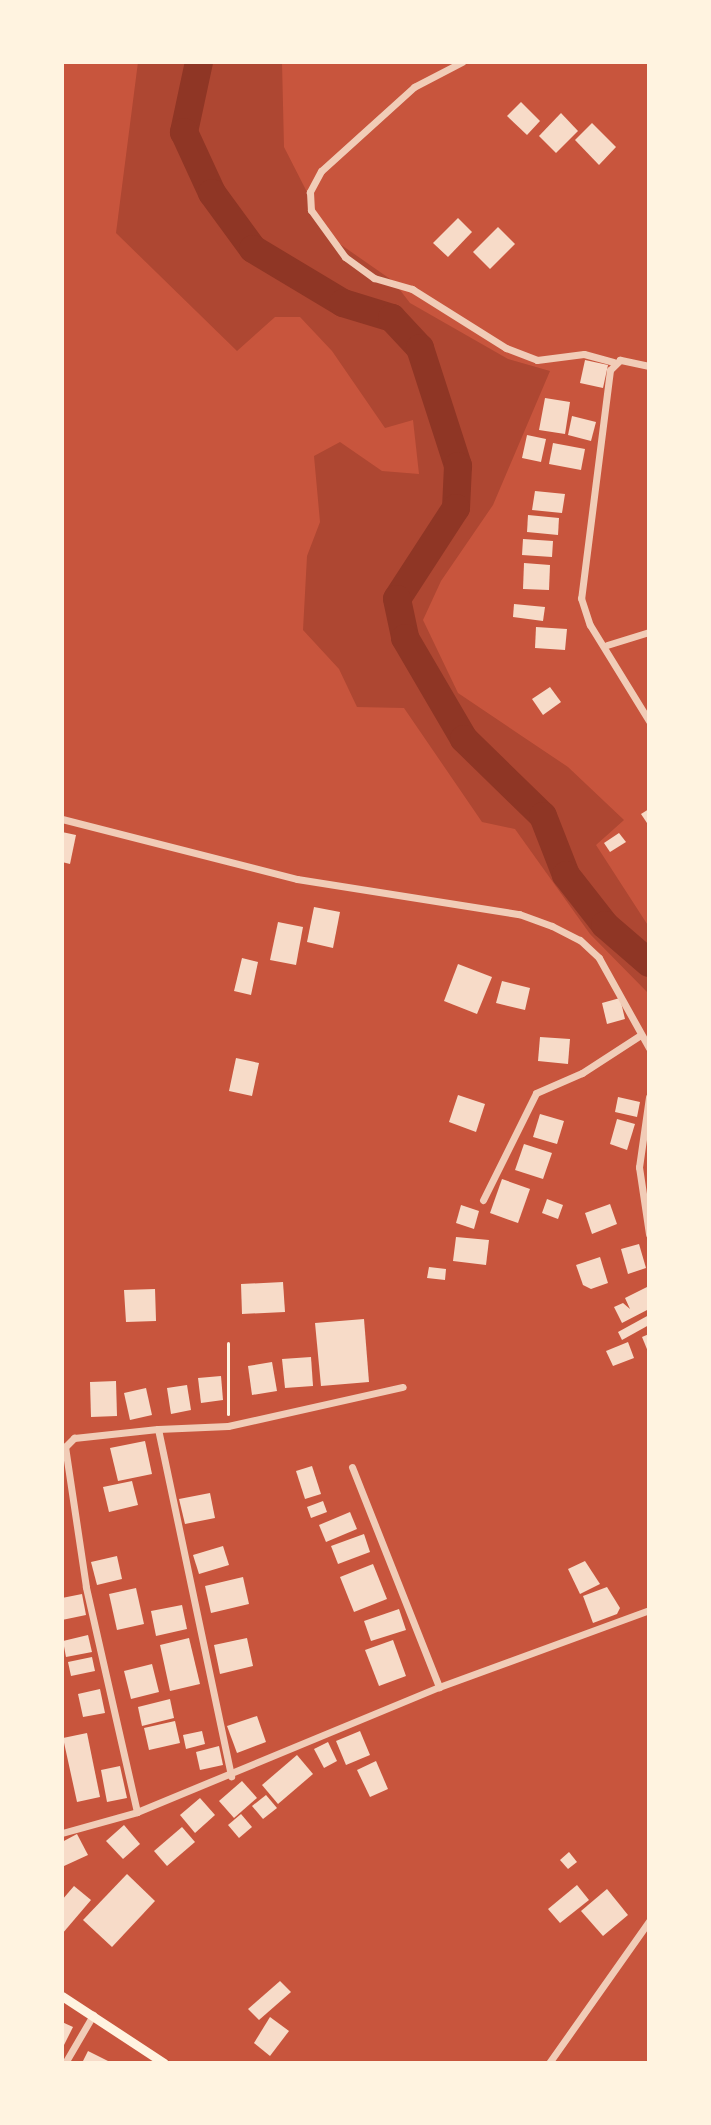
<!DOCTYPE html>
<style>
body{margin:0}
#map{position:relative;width:711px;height:2125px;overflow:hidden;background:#c8553d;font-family:"Fira Sans",sans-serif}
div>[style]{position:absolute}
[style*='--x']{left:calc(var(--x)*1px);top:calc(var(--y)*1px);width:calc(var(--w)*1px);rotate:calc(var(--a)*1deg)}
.green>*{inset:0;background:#ae4732}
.river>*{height:28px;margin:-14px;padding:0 14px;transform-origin:14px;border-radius:14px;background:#8f3625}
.building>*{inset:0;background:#f7dbc8}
.path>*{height:3px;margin:-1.5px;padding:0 1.5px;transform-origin:1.5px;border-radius:1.5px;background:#fff3e0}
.minor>*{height:7px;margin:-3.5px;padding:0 3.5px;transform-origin:3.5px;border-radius:3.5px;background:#f1ccb7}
.secondary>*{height:9px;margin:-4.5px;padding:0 4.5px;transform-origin:4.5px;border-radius:4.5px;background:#fff3e0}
span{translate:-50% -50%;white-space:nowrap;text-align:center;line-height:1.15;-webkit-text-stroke:8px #fff3e0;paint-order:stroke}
.frame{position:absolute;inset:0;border:64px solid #fff3e0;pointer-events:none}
</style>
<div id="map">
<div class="green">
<div style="clip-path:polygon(138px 62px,282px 62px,284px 147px,309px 196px,309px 210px,337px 242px,393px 281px,410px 303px,508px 359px,550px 371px,493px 505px,441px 581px,423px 620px,458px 693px,568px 767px,624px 820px,596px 845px,649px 927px,649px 994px,590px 934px,515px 829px,482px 822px,404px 708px,357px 707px,339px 669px,303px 630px,307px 556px,320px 522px,314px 456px,340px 442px,382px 471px,419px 474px,413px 420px,385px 428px,332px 351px,300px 317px,275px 317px,237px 351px,116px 233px)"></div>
</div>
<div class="river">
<div style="--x:199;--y:62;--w:72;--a:102.1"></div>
<div style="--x:184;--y:132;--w:67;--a:65.3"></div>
<div style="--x:212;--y:193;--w:69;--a:53.8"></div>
<div style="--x:253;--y:249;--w:105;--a:31"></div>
<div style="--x:343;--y:303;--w:51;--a:17"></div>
<div style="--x:392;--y:318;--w:41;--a:47"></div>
<div style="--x:420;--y:348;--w:124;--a:72.1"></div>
<div style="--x:458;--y:466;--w:42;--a:92.7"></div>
<div style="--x:456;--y:508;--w:108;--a:123"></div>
<div style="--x:397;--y:599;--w:40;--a:78"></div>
<div style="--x:405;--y:638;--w:117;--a:59.7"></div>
<div style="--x:464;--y:739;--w:110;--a:44.3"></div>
<div style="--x:543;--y:816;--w:63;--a:68.7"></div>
<div style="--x:566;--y:875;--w:63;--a:52"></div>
<div style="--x:605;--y:925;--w:58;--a:40.8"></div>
</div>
<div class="building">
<div style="clip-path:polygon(521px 102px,540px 121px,527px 135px,507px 116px)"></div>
<div style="clip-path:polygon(561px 113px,578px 131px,556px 153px,539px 136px)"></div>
<div style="clip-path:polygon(592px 123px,616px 147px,599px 165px,575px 140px)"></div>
<div style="clip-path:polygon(458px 218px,472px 232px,448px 257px,433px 243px)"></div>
<div style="clip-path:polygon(498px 227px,515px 244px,490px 269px,473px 252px)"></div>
<div style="clip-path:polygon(585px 360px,608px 365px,603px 388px,580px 383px)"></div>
<div style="clip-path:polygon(545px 398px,570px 402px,565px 434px,539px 430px)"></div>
<div style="clip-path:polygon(572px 416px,596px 422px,591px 441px,568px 435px)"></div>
<div style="clip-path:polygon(527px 435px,546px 439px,541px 462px,522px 458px)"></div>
<div style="clip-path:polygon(553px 443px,585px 449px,581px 470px,549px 464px)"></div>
<div style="clip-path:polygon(535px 491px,565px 494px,562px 513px,532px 510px)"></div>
<div style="clip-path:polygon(528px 515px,559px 518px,558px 535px,527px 532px)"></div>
<div style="clip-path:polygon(523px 539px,553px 541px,552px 557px,522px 555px)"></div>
<div style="clip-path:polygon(524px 563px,550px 565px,549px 590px,523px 589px)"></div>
<div style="clip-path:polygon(514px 604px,545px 607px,543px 621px,513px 617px)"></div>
<div style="clip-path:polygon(536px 627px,567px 629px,565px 650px,535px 648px)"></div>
<div style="clip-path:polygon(550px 687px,561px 702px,543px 715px,532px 699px)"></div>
<div style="clip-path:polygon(649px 809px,649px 826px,641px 814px)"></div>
<div style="clip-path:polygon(62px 832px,76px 835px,70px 864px,62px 862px)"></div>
<div style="clip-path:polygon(619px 833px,626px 842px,610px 852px,604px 843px)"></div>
<div style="clip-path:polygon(314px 907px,340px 912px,333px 948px,307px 942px)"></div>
<div style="clip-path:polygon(278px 922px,303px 927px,296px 965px,270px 960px)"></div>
<div style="clip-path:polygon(242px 958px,258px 962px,251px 995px,234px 991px)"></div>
<div style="clip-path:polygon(458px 964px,492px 977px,477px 1014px,444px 1001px)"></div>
<div style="clip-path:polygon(502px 981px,530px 988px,525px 1010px,496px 1003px)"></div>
<div style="clip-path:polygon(620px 998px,625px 1019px,607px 1024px,602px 1003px)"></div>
<div style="clip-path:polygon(540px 1037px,570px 1039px,568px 1064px,538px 1061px)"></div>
<div style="clip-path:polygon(236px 1058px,259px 1063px,252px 1096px,229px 1091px)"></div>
<div style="clip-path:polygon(458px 1095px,485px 1104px,476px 1132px,449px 1122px)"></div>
<div style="clip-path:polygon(618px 1097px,640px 1102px,637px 1117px,615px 1112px)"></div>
<div style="clip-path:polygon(540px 1114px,564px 1121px,557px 1144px,533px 1137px)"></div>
<div style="clip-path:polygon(617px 1119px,635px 1124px,627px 1150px,610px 1144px)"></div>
<div style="clip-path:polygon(524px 1144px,552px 1153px,543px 1179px,515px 1170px)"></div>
<div style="clip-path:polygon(502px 1179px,530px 1189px,518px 1223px,490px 1213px)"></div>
<div style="clip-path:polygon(547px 1199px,563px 1205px,558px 1219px,542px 1213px)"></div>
<div style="clip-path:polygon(610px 1204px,617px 1224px,592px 1234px,585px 1213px)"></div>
<div style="clip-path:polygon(461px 1205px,479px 1211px,474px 1229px,456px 1223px)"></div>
<div style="clip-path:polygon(456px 1237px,489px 1240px,486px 1265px,453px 1261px)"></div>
<div style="clip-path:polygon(639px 1244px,646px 1268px,628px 1274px,621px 1249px)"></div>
<div style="clip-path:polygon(600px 1257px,608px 1283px,591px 1289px,583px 1285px,576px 1265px)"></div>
<div style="clip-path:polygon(429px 1267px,446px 1269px,445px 1280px,427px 1278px)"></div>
<div style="clip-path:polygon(283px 1282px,285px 1312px,242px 1314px,241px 1284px)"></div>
<div style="clip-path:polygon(649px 1286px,649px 1309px,622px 1323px,614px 1307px,623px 1303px,630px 1309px,625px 1298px)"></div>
<div style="clip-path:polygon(155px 1289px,156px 1321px,126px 1322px,124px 1290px)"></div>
<div style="clip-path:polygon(649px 1315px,649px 1325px,622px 1340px,618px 1332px)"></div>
<div style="clip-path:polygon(364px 1319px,369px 1382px,321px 1386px,315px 1323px)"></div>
<div style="clip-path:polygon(649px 1334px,649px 1354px,642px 1337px)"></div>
<div style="clip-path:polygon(628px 1342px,634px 1358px,613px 1366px,606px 1351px)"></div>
<div style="clip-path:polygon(311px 1357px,313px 1386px,285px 1388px,282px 1359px)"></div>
<div style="clip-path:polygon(272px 1362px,277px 1391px,252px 1395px,248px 1366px)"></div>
<div style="clip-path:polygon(221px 1376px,223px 1400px,201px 1403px,198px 1378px)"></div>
<div style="clip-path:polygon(116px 1381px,117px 1416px,91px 1417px,90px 1382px)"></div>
<div style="clip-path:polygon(187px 1385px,191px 1410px,171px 1414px,167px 1388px)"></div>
<div style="clip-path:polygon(146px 1388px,152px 1415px,130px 1420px,124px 1393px)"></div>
<div style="clip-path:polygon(145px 1441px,152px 1474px,118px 1481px,110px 1448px)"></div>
<div style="clip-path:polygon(312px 1466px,321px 1494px,305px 1499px,296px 1471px)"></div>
<div style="clip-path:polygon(132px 1481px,138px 1505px,109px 1512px,103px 1487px)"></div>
<div style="clip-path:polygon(210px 1493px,215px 1518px,185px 1524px,179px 1499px)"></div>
<div style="clip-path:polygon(323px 1501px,327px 1512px,311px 1518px,307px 1507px)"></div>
<div style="clip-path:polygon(350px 1512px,357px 1529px,326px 1542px,319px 1525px)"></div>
<div style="clip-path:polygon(364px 1534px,370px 1552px,338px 1564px,331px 1546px)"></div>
<div style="clip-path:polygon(223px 1546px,229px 1565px,199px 1574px,193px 1555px)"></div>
<div style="clip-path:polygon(117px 1556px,122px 1579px,97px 1585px,91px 1562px)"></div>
<div style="clip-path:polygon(585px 1561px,600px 1584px,580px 1594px,568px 1569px)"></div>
<div style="clip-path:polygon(373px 1564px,387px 1599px,354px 1612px,340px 1577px)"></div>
<div style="clip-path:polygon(243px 1577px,249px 1604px,211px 1613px,205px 1586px)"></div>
<div style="clip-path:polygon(607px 1587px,620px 1608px,617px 1614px,593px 1623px,583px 1596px)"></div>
<div style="clip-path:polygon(136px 1588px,144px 1624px,117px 1630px,109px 1594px)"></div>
<div style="clip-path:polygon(82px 1594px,86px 1615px,62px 1620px,62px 1598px)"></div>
<div style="clip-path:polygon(182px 1605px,187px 1629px,156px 1636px,151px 1611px)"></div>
<div style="clip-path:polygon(399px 1609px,406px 1630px,371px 1641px,364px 1621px)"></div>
<div style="clip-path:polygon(88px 1635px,92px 1652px,66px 1657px,63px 1641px)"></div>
<div style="clip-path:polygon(189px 1638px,200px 1684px,170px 1691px,160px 1645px)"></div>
<div style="clip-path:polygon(247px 1638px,253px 1666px,220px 1674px,214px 1645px)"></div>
<div style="clip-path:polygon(393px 1640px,406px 1676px,379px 1686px,365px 1650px)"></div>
<div style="clip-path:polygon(92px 1657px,95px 1671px,71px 1676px,68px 1662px)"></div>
<div style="clip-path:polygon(152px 1664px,159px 1692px,131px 1699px,124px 1671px)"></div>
<div style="clip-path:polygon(100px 1689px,105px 1713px,83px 1717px,78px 1694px)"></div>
<div style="clip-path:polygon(170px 1699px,174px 1718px,142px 1726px,138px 1707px)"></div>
<div style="clip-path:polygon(257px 1716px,266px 1742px,237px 1753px,227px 1726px)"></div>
<div style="clip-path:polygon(175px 1721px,180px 1743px,149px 1750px,144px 1728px)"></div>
<div style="clip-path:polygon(202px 1731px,205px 1744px,186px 1749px,183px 1735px)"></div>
<div style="clip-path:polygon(360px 1731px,370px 1755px,346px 1765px,336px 1741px)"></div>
<div style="clip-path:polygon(87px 1733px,100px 1797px,77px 1802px,63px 1738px)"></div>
<div style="clip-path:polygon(328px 1742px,337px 1761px,324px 1768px,314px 1749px)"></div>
<div style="clip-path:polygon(219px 1746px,223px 1765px,200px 1770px,196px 1752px)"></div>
<div style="clip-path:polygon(297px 1755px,313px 1774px,278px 1804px,262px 1785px)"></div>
<div style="clip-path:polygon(376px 1761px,388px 1789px,370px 1797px,357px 1770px)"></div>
<div style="clip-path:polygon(120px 1766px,127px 1798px,107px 1802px,101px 1770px)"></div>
<div style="clip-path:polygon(242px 1781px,257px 1798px,234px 1818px,219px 1801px)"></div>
<div style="clip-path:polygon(266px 1795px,277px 1808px,263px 1819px,252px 1806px)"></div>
<div style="clip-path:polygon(200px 1798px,215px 1815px,195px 1833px,180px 1815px)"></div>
<div style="clip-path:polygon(241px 1814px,252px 1827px,239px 1838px,228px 1825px)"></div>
<div style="clip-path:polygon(124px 1825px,140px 1844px,123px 1859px,106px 1841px)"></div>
<div style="clip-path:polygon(182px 1827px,195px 1842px,167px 1866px,154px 1851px)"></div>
<div style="clip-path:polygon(77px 1834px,88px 1855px,64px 1866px,62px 1842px)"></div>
<div style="clip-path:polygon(569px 1852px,577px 1862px,568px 1869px,560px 1860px)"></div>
<div style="clip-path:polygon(127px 1874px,155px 1901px,112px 1947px,83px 1920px)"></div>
<div style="clip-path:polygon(577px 1885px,589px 1900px,560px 1923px,548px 1909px)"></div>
<div style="clip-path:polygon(74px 1886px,91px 1900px,62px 1934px,62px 1900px)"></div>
<div style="clip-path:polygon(607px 1889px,628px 1915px,603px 1936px,581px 1911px)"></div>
<div style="clip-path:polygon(280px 1981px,291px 1992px,259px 2020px,248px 2009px)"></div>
<div style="clip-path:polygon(270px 2017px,289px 2031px,270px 2056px,254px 2043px)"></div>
<div style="clip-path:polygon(62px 2022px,73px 2027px,62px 2049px)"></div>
<div style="clip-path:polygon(88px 2051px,112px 2063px,82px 2063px)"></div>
</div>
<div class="path">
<div style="--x:228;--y:1343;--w:71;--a:90"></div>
</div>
<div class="minor">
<div style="--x:462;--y:62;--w:54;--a:152.5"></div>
<div style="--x:414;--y:87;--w:125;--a:137.9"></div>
<div style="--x:321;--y:171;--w:24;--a:118"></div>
<div style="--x:310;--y:192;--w:18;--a:87"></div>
<div style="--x:311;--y:210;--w:58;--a:54.1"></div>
<div style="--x:345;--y:257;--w:36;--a:36"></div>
<div style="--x:374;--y:278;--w:40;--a:16"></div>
<div style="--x:412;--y:289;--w:111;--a:32.1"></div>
<div style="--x:506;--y:348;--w:33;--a:21"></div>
<div style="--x:537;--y:360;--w:47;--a:-7.3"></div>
<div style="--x:584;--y:354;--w:30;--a:15"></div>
<div style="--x:649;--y:366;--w:30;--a:-168"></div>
<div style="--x:620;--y:360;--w:14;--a:135"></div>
<div style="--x:610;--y:370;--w:230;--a:97.2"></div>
<div style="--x:581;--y:598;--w:28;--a:72"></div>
<div style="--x:590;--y:625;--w:113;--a:58.4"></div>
<div style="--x:607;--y:645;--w:44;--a:-17.2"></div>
<div style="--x:62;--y:819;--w:243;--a:14.3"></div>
<div style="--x:297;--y:879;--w:225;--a:9"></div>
<div style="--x:519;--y:914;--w:35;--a:20"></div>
<div style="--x:552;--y:926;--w:31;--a:27"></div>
<div style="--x:580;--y:940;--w:26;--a:43"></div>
<div style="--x:599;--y:958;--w:103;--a:60.9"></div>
<div style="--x:649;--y:1097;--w:71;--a:98.1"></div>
<div style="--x:639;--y:1167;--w:68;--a:81.5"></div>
<div style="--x:483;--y:1200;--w:119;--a:-63.6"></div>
<div style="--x:536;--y:1093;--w:50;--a:-23.5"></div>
<div style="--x:582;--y:1073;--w:68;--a:-33"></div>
<div style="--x:158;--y:1429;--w:70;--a:-2.5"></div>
<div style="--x:228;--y:1426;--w:179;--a:-12.6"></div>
<div style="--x:352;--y:1467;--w:237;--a:68.4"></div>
<div style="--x:137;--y:1812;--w:231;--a:-102.8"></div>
<div style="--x:86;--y:1587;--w:142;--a:-98.5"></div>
<div style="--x:65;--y:1447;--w:13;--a:-45"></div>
<div style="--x:74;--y:1438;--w:84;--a:-6.1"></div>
<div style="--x:158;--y:1429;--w:355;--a:78.1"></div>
<div style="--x:62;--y:1833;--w:78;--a:-15.6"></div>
<div style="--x:137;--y:1812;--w:327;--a:-22.5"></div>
<div style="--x:439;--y:1687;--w:224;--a:-20.1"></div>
<div style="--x:65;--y:2063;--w:56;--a:-59.7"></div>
<div style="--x:549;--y:2063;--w:174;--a:-54.8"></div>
</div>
<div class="secondary">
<div style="--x:62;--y:1996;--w:122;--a:33.3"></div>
</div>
<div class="frame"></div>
</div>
